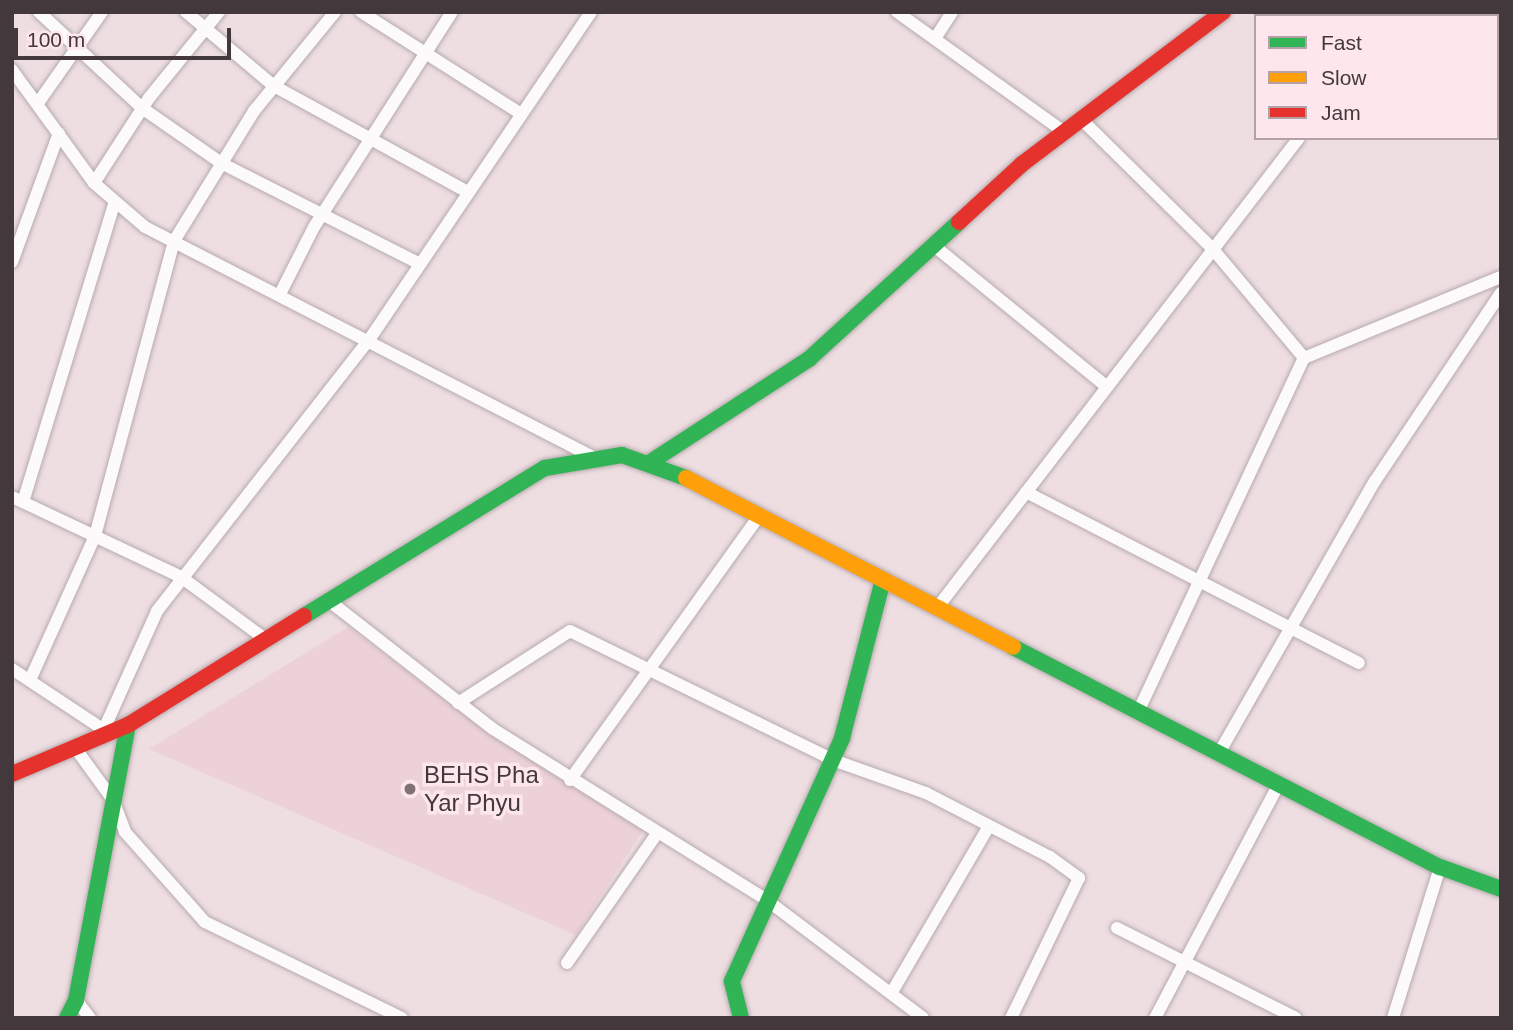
<!DOCTYPE html>
<style>
body{margin:0}
#map{position:relative;width:1513px;height:1030px;overflow:hidden;background:#eedee2;font-family:Arial,sans-serif}
div>[style]{position:absolute}
[style*='--x']{left:calc(var(--x)*1px);top:calc(var(--y)*1px);width:calc(var(--w)*1px);rotate:calc(var(--a)*1deg)}
.built>*{inset:0;background:#ecd1d7}
.roads{filter:drop-shadow(0 0 2px #b6aaad) drop-shadow(0 0 2px #b6aaad)}
.street>*{height:12px;margin:-6px;padding:0 6px;transform-origin:6px;border-radius:6px;background:#fcfafb}
.fast>*{height:16px;margin:-8px;padding:0 8px;transform-origin:8px;border-radius:8px;background:#30b455}
.slow>*{height:16px;margin:-8px;padding:0 8px;transform-origin:8px;border-radius:8px;background:#ff9f0a}
.jam>*{height:16px;margin:-8px;padding:0 8px;transform-origin:8px;border-radius:8px;background:#e5322d}
.dots>*{width:19px;height:19px;translate:-50% -50%;box-sizing:border-box;border:4px solid #fde7ec;border-radius:50%}
span{translate:-50% -50%;white-space:nowrap;text-align:center;line-height:1.15;-webkit-text-stroke:7px #fde7ec;paint-order:stroke}
.poi-label{font-size:24px;color:#43383b}
.left{translate:0 -50%;text-align:left}
.frame{position:absolute;inset:0;border:14px solid #43383b;pointer-events:none}
.legend{position:absolute;left:1254px;top:14px;width:245px;height:126px;box-sizing:border-box;background:#fde7ec;border:2px solid #b3a1a5;margin:0;padding:9px 12px;list-style:none;font-size:21px;color:#43383b}
.legend li{display:flex;align-items:center;gap:14px;height:35px}
.legend b{width:35px;border:2px solid #b3a1a5}
.scale{position:absolute;left:14px;top:28px;width:217px;height:32px;box-sizing:border-box;border:4px solid #43383b;border-top:0;padding-left:9px;font-size:21px;line-height:24px;white-space:nowrap;color:#43383b;-webkit-text-stroke:5px #fde7ec;paint-order:stroke}
</style>
<div id="map">
<div class="built">
<div style="clip-path:polygon(348px 627px,487px 732px,643px 830px,576px 935px,149px 749px)"></div>
</div>
<div class="roads">
<div class="street">
<div style="--x:39;--y:12;--w:141;--a:43"></div>
<div style="--x:142;--y:108;--w:96;--a:34.8"></div>
<div style="--x:221;--y:163;--w:223;--a:26.9"></div>
<div style="--x:186;--y:12;--w:115;--a:40.1"></div>
<div style="--x:274;--y:86;--w:221;--a:28.7"></div>
<div style="--x:361;--y:12;--w:190;--a:32.5"></div>
<div style="--x:897;--y:12;--w:206;--a:35.7"></div>
<div style="--x:1494;--y:12;--w:9;--a:41"></div>
<div style="--x:1429;--y:16;--w:6;--a:-45"></div>
<div style="--x:936;--y:37;--w:30;--a:-57"></div>
<div style="--x:12;--y:70;--w:140;--a:54"></div>
<div style="--x:94;--y:183;--w:67;--a:40.8"></div>
<div style="--x:145;--y:227;--w:501;--a:27.18"></div>
<div style="--x:38;--y:103;--w:111;--a:-54.9"></div>
<div style="--x:1081;--y:119;--w:182;--a:44.6"></div>
<div style="--x:1211;--y:247;--w:145;--a:50"></div>
<div style="--x:94;--y:183;--w:101;--a:-57.1"></div>
<div style="--x:149;--y:98;--w:111;--a:-50.9"></div>
<div style="--x:933;--y:245;--w:223;--a:39.2"></div>
<div style="--x:12;--y:262;--w:137;--a:-70"></div>
<div style="--x:280;--y:294;--w:75;--a:-63.1"></div>
<div style="--x:314;--y:227;--w:255;--a:-57.3"></div>
<div style="--x:1026;--y:492;--w:374;--a:27.2"></div>
<div style="--x:12;--y:497;--w:187;--a:25.3"></div>
<div style="--x:181;--y:577;--w:104;--a:36.4"></div>
<div style="--x:23;--y:502;--w:312;--a:-73"></div>
<div style="--x:328;--y:600;--w:209;--a:38"></div>
<div style="--x:493;--y:729;--w:324;--a:32"></div>
<div style="--x:768;--y:901;--w:194;--a:37"></div>
<div style="--x:937;--y:608;--w:593;--a:-52.4"></div>
<div style="--x:12;--y:669;--w:110;--a:33.5"></div>
<div style="--x:30;--y:680;--w:158;--a:-65.7"></div>
<div style="--x:95;--y:536;--w:305;--a:-75"></div>
<div style="--x:174;--y:241;--w:153;--a:-58.4"></div>
<div style="--x:254;--y:111;--w:128;--a:-50.7"></div>
<div style="--x:458;--y:703;--w:133;--a:-32.7"></div>
<div style="--x:570;--y:631;--w:293;--a:26.1"></div>
<div style="--x:833;--y:760;--w:99;--a:19.5"></div>
<div style="--x:926;--y:793;--w:140;--a:27.3"></div>
<div style="--x:1050;--y:857;--w:36;--a:36"></div>
<div style="--x:1079;--y:878;--w:156;--a:115.9"></div>
<div style="--x:1138;--y:712;--w:391;--a:-64.9"></div>
<div style="--x:1304;--y:358;--w:213;--a:-22.4"></div>
<div style="--x:100;--y:738;--w:139;--a:-65.8"></div>
<div style="--x:157;--y:611;--w:344;--a:-52"></div>
<div style="--x:369;--y:340;--w:396;--a:-55.9"></div>
<div style="--x:76;--y:749;--w:63;--a:54"></div>
<div style="--x:113;--y:800;--w:34;--a:69"></div>
<div style="--x:125;--y:832;--w:120;--a:48.4"></div>
<div style="--x:205;--y:922;--w:219;--a:26"></div>
<div style="--x:1219;--y:753;--w:314;--a:-60.2"></div>
<div style="--x:1375;--y:481;--w:226;--a:-56.2"></div>
<div style="--x:570;--y:780;--w:325;--a:-54.4"></div>
<div style="--x:1117;--y:928;--w:200;--a:26.7"></div>
<div style="--x:567;--y:963;--w:156;--a:-55.2"></div>
<div style="--x:892;--y:992;--w:192;--a:-59.7"></div>
<div style="--x:76;--y:1000;--w:23;--a:52"></div>
<div style="--x:1155;--y:1018;--w:265;--a:-62.1"></div>
<div style="--x:1393;--y:1018;--w:158;--a:-72.7"></div>
</div>
<div class="fast">
<div style="--x:652;--y:461;--w:187;--a:-33"></div>
<div style="--x:809;--y:359;--w:203;--a:-42.4"></div>
<div style="--x:304;--y:616;--w:283;--a:-31.6"></div>
<div style="--x:545;--y:468;--w:78;--a:-9.6"></div>
<div style="--x:622;--y:455;--w:68;--a:19.8"></div>
<div style="--x:1013;--y:647;--w:480;--a:27.3"></div>
<div style="--x:1440;--y:867;--w:65;--a:19.8"></div>
<div style="--x:67;--y:1018;--w:20;--a:-63"></div>
<div style="--x:76;--y:1000;--w:280;--a:-79.3"></div>
<div style="--x:741;--y:1018;--w:38;--a:-104"></div>
<div style="--x:732;--y:981;--w:267;--a:-65.6"></div>
<div style="--x:842;--y:738;--w:163;--a:-75.5"></div>
</div>
<div class="slow">
<div style="--x:686;--y:478;--w:368;--a:27.3"></div>
</div>
<div class="jam">
<div style="--x:959;--y:222;--w:86;--a:-42.6"></div>
<div style="--x:1022;--y:164;--w:252;--a:-37.1"></div>
<div style="--x:12;--y:774;--w:126;--a:-22.9"></div>
<div style="--x:128;--y:725;--w:207;--a:-31.8"></div>
</div>
</div>
<div class="dots">
<div style="left:410px;top:789px;background:#7f7275"></div>
</div>
<div class="poi-label">
<span class="left" style="left:424px;top:789px">BEHS Pha<br>Yar Phyu</span>
</div>
<div class="frame"></div>
<ul class="legend">
<li><b style="height:9px;background:#30b455"></b>Fast</li>
<li><b style="height:9px;background:#ff9f0a"></b>Slow</li>
<li><b style="height:9px;background:#e5322d"></b>Jam</li>
</ul>
<div class="scale">100 m</div>
</div>
